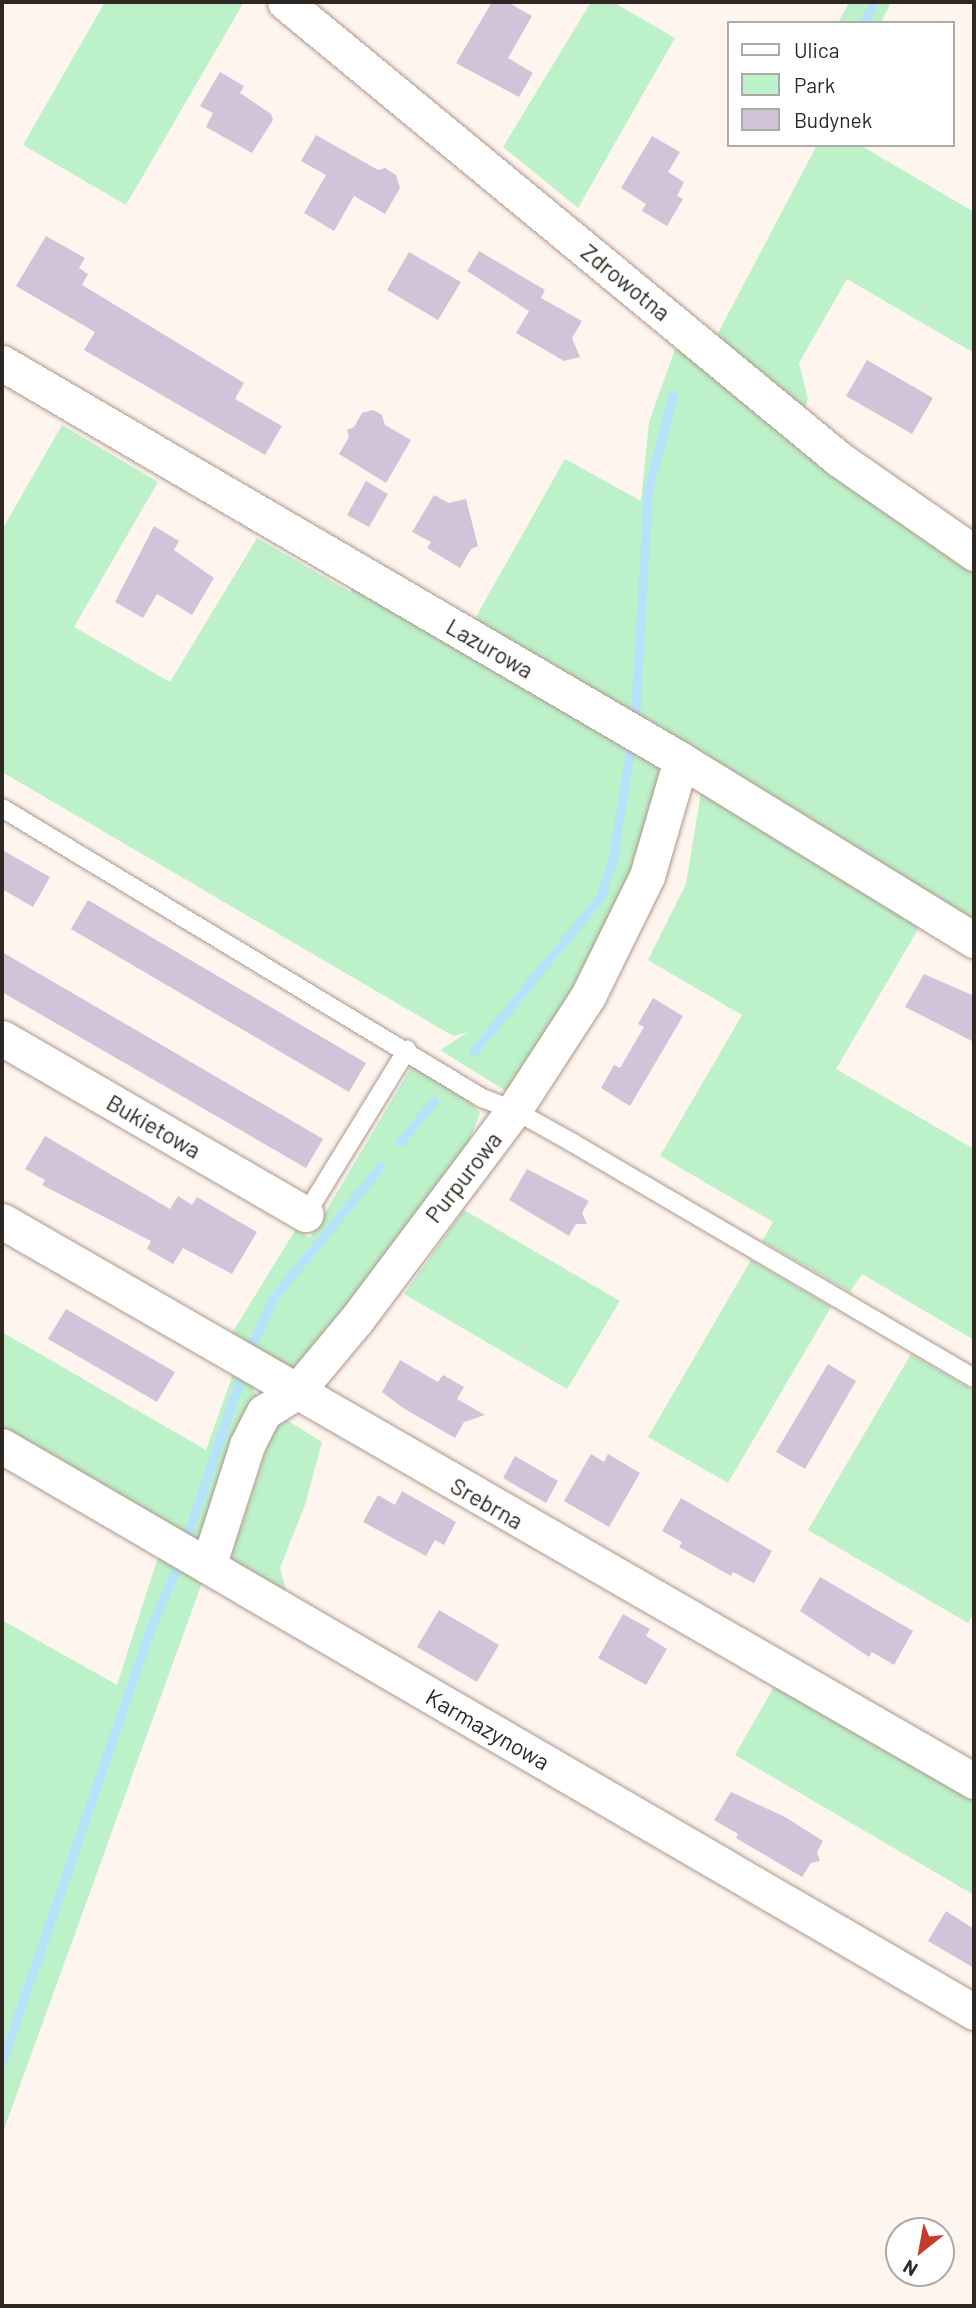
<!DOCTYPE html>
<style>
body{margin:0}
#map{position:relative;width:976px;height:2308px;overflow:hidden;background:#fff5ef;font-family:Barlow,sans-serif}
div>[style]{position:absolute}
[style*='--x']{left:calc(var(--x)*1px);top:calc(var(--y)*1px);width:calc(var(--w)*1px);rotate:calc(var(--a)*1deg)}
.green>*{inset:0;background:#bdf1ca}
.stream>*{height:9px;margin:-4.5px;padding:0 4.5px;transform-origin:4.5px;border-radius:4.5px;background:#b6e3fb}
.building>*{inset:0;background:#d1c3d8}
.roads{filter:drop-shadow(0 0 2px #ad988a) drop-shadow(0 0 2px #ad988a)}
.service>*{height:18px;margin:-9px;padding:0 9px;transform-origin:9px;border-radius:9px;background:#fff}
.minor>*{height:35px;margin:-17.5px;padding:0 17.5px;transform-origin:17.5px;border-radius:17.5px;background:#fff}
span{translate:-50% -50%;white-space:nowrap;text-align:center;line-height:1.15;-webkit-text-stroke:5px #fff;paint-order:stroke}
.street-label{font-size:23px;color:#2f2721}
.frame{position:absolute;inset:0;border:4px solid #2f2721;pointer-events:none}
.legend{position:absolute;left:727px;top:21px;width:228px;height:126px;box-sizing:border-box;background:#fff;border:2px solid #aca9a6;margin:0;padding:9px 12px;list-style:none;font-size:21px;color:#2f2721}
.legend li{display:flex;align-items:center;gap:14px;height:35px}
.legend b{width:35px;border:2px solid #aca9a6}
.north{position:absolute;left:885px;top:2217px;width:70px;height:70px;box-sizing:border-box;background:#fff;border:2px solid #aca9a6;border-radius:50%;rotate:211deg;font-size:19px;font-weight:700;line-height:28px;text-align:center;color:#2f2721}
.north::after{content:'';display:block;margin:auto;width:24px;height:32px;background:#c73a2e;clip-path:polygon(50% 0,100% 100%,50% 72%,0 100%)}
</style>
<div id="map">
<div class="green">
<div style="clip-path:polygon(105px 2px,244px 2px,126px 205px,23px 145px)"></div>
<div style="clip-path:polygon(591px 2px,613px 2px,675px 38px,578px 208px,503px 147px)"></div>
<div style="clip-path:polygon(849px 2px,891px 2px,881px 23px,838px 23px)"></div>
<div style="clip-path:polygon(817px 145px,860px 145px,974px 212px,974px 353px,847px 279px,799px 363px,808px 399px,804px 410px,717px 335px)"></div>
<div style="clip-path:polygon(678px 341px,974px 567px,974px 922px,473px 622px,565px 459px,641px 501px,649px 422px)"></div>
<div style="clip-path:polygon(62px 425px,158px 482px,74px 627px,170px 682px,257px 538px,350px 592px,353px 587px,661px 767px,638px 869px,580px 982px,509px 1093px,440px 1050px,468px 1032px,453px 1036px,2px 772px,2px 530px)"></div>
<div style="clip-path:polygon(701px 792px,920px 926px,836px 1069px,974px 1149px,974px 1340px,862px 1274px,850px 1292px,762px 1241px,773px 1222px,660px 1156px,742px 1015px,648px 960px,686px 884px)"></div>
<div style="clip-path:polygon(417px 1067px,466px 1098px,480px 1113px,468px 1144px,306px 1362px,288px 1373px,241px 1346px,232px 1333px,296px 1229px,310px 1238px,411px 1068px)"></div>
<div style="clip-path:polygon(464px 1210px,620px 1301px,567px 1389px,404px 1294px)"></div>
<div style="clip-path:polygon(751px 1260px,831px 1307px,728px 1483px,648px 1437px)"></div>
<div style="clip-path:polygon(2px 1332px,206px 1450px,233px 1374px,252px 1384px,260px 1407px,213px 1527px,196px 1542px,2px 1431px)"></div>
<div style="clip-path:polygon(911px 1354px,974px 1391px,974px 1613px,968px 1623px,808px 1530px)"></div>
<div style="clip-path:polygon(285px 1419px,322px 1442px,305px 1505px,280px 1568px,288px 1597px,240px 1571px,231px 1557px,273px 1429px)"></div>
<div style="clip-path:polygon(158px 1557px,202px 1583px,2px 2135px,2px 1620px,117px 1685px)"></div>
<div style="clip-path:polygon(779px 1678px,974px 1791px,974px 1895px,735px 1755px)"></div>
</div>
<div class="stream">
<div style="--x:864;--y:23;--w:23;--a:-65"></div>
<div style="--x:635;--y:716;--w:226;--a:-86.7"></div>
<div style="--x:648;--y:490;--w:99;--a:-75.4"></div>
<div style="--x:474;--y:1051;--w:200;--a:-50.7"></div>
<div style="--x:601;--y:896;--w:41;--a:-72.9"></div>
<div style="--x:613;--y:857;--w:114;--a:-80.9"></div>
<div style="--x:400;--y:1142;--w:53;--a:-50.3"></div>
<div style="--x:250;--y:1349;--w:57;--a:-65.2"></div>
<div style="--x:274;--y:1297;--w:169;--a:-50.8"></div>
<div style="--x:188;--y:1533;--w:159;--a:-71.3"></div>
<div style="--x:2;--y:2062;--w:460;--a:-71.1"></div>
<div style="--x:151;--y:1627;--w:60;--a:-66.4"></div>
</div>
<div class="building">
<div style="clip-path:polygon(492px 2px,507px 2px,532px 16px,508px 58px,533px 73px,519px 97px,456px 63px)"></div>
<div style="clip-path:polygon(220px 72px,244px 86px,240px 93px,271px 114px,273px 120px,252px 153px,206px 127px,213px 113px,200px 106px)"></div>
<div style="clip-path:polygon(316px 135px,378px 170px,385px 168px,396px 175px,400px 188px,385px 214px,354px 196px,334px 231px,304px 213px,326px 175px,301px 161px)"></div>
<div style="clip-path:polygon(652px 136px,680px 152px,668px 172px,684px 182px,677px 196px,683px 199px,667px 226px,642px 211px,646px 204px,621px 188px)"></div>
<div style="clip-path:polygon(46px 236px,85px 258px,79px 268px,88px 274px,82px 285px,244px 383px,235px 399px,282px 426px,265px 455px,84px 350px,95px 332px,16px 286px)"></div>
<div style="clip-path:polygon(479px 251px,545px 290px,541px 298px,582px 321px,572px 338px,580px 357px,564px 361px,516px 333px,529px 311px,467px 271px)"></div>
<div style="clip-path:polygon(409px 252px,461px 282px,438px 320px,387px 290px)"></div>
<div style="clip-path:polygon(867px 360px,933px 398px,912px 434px,846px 396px)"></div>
<div style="clip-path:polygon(373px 410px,382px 415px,385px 425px,411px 440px,386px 483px,339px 454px,349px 437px,347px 430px,354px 427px,362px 413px)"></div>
<div style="clip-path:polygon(366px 481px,388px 494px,369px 527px,347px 515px)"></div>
<div style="clip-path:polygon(434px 495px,449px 503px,466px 499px,478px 546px,471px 549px,460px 568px,427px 548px,431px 542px,412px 532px)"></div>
<div style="clip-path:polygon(154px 526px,179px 541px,174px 550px,214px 578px,192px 615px,157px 594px,143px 618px,115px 602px)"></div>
<div style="clip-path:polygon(2px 850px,50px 877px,33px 907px,2px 889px)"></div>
<div style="clip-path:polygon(88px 900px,366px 1063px,349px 1092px,71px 929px)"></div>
<div style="clip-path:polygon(2px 952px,323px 1139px,306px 1168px,2px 992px)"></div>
<div style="clip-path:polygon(924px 974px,974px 996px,974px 1042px,905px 1007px)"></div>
<div style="clip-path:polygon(653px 998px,683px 1016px,630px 1106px,601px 1088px,614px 1065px,620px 1068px,644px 1027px,638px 1024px)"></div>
<div style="clip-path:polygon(45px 1136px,170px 1209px,178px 1196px,192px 1205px,197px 1197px,257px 1232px,232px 1274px,183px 1248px,173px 1264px,147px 1249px,151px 1241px,42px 1185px,45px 1180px,25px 1169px)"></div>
<div style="clip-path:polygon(527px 1169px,589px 1201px,582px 1213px,587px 1224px,576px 1224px,569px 1236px,509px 1200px)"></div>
<div style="clip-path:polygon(66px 1309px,175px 1372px,157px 1402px,48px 1339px)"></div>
<div style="clip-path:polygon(400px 1360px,438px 1382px,443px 1375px,464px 1387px,457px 1399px,485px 1415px,464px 1422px,455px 1438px,403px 1408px,382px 1392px)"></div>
<div style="clip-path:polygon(828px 1364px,856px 1381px,805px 1469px,776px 1452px)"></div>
<div style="clip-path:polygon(591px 1454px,604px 1462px,608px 1454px,640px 1473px,609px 1527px,564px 1501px)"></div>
<div style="clip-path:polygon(515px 1456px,558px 1481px,546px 1503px,503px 1478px)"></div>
<div style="clip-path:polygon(402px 1491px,456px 1522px,444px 1545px,435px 1540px,426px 1556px,363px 1522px,378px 1495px,395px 1505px)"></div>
<div style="clip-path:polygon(681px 1498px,772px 1551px,754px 1583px,733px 1572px,731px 1576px,679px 1547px,682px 1542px,662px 1531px)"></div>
<div style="clip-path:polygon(820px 1577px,913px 1631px,894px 1665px,872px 1652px,869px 1657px,800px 1611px)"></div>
<div style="clip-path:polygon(439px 1610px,499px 1645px,477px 1682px,417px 1647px)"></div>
<div style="clip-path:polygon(623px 1614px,650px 1629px,646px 1636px,667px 1649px,646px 1685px,598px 1658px)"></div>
<div style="clip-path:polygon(731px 1792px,785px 1817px,823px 1841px,817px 1852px,820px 1861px,811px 1863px,802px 1877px,736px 1838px,738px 1834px,714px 1820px)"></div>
<div style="clip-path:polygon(946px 1911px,974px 1929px,974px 1968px,928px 1941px)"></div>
</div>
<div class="roads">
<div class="service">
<div style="--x:2;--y:808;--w:561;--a:31.14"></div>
<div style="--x:482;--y:1098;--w:34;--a:21"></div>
<div style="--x:514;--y:1110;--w:68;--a:29.2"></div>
<div style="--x:573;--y:1143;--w:465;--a:30.4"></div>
<div style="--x:306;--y:1214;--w:193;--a:-58.4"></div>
</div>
<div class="minor">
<div style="--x:285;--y:2;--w:718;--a:39.52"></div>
<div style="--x:839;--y:459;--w:165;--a:34.8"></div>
<div style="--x:2;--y:363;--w:787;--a:30.31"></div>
<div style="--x:681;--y:760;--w:344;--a:31.6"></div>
<div style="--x:2;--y:1038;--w:351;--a:30.1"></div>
<div style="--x:2;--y:1221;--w:1122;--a:29.95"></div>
<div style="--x:2;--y:1446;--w:1125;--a:30.21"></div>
<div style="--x:208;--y:1566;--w:127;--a:-72.1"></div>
<div style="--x:247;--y:1445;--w:37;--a:-63"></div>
<div style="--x:264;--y:1412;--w:39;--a:-32"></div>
<div style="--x:297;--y:1391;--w:94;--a:-50.2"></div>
<div style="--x:357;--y:1319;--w:261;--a:-53.1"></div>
<div style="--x:514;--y:1110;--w:136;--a:-57"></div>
<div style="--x:588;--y:996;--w:134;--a:-63.8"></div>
<div style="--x:647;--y:876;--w:121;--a:-73.7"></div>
</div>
</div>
<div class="street-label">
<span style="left:626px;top:282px;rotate:39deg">Zdrowotna</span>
<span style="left:490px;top:648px;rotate:30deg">Lazurowa</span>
<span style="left:154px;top:1126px;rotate:30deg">Bukietowa</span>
<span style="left:463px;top:1177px;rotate:-52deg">Purpurowa</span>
<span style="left:487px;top:1503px;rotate:30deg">Srebrna</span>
<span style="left:488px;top:1729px;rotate:30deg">Karmazynowa</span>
</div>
<div class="frame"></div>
<ul class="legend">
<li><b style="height:9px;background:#fff"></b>Ulica</li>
<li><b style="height:19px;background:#bdf1ca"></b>Park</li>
<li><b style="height:19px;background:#d1c3d8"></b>Budynek</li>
</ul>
<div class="north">N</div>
</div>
